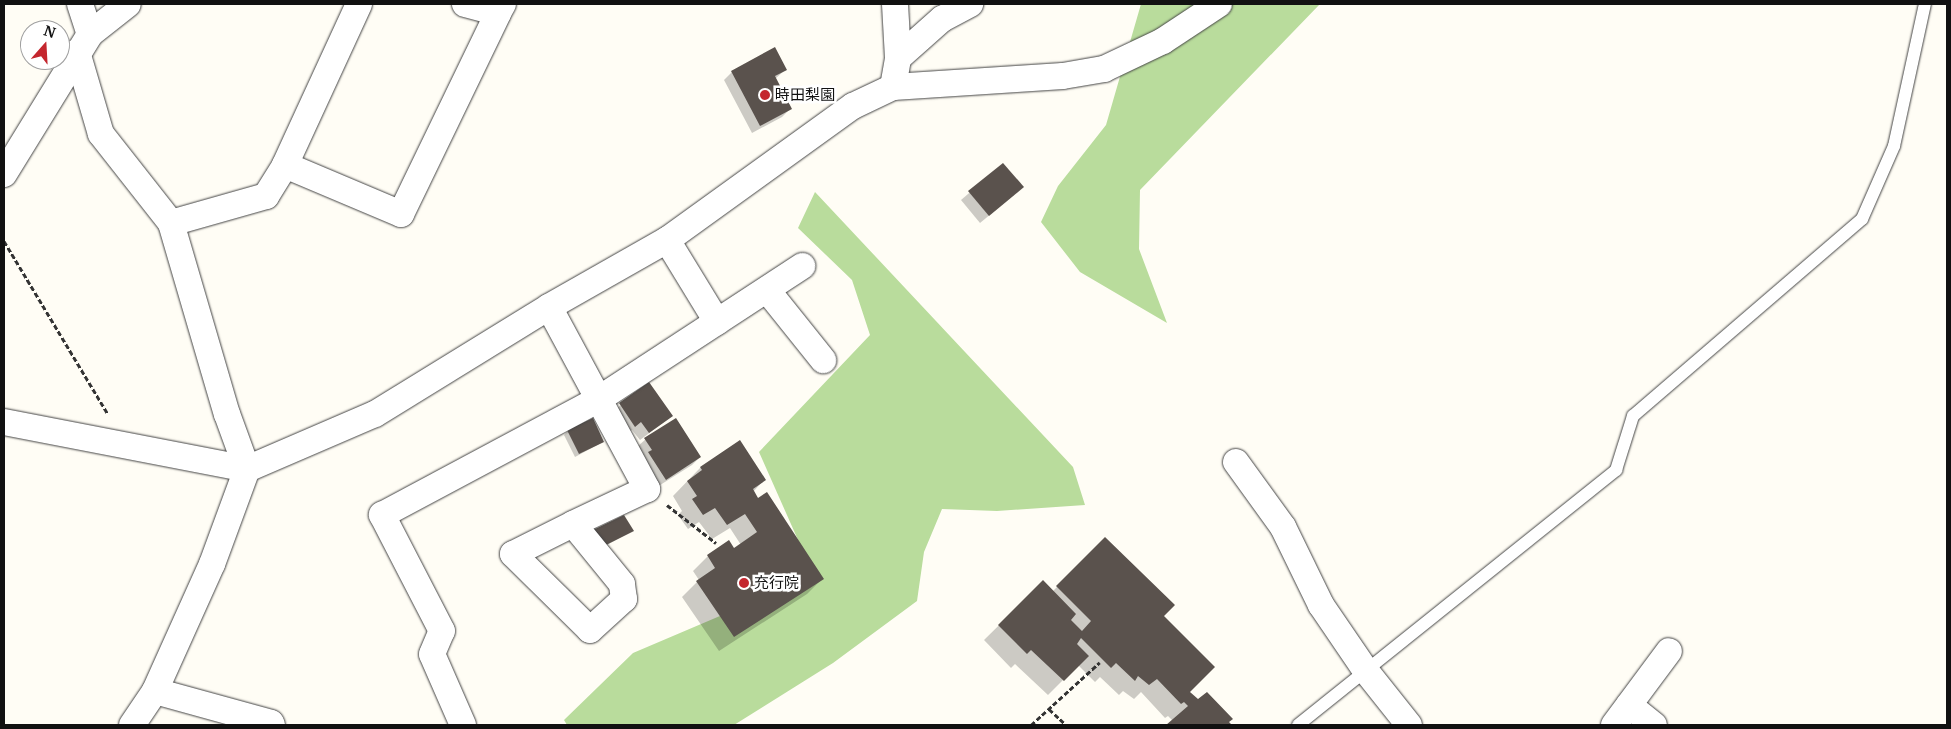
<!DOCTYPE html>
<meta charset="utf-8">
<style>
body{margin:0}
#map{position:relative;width:1951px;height:729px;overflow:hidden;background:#fffdf5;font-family:Merriweather,"Noto Sans JP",serif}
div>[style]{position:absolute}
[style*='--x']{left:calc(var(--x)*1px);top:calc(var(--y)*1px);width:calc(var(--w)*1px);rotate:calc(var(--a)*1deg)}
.forest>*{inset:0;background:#b9dc9c}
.shadow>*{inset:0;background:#0003}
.building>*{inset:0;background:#5a524d}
.path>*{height:3px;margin-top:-1.5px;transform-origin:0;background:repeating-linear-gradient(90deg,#333 0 5px,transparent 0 7.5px)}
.roads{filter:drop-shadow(0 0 1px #444) drop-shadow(0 0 1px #444)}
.lane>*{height:12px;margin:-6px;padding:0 6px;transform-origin:6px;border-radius:6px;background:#fff}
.street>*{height:26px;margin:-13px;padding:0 13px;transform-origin:13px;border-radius:13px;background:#fff}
.dots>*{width:14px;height:14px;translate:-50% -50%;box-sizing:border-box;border:2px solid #fff;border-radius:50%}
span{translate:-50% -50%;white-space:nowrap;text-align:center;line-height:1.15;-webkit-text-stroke:5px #fff;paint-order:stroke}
.poi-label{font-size:15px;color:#111}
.left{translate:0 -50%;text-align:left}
.frame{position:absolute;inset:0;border:5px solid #111;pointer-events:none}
.north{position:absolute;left:20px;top:20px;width:50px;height:50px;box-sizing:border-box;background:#fff;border:1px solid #a0a0a0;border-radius:50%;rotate:19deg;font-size:14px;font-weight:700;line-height:20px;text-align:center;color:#111}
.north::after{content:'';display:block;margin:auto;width:18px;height:22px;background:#c4262e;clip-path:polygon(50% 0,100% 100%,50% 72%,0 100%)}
</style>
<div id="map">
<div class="forest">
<div style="clip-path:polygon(1141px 4px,1320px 4px,1140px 190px,1139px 249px,1167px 323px,1080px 272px,1041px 222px,1058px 186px,1106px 125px)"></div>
<div style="clip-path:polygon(815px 192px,1073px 467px,1085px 505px,997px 511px,942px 509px,924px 552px,917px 601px,833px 663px,734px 725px,567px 725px,564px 720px,633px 653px,814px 576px,759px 452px,870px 335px,852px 280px,798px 228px)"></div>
</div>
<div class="shadow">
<div style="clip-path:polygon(785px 70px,775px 79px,790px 109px,782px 117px,752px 133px,724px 80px,732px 72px)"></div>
<div style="clip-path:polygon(1003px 164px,1014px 195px,980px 223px,961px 200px)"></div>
<div style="clip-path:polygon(649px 383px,672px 416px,640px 440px,632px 430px,627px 434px,612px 412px)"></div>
<div style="clip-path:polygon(568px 431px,603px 442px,575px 457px,564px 435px)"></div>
<div style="clip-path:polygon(647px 438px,700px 457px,692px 465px,657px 487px,637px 447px)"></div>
<div style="clip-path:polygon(740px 442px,764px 480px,753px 492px,822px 579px,807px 594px,719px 651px,682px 597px,699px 580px,693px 571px,708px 556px,734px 550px,741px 545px,730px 528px,712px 539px,699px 522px,688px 529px,678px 515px,682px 511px,673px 496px,700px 468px)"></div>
<div style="clip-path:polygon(632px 531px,598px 550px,590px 535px)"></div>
<div style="clip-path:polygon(1105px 539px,1162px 616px,1188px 692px,1231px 725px,1168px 725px,1173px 721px,1168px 716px,1165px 718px,1141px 692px,1134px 699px,1123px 691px,1119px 695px,1100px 677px,1095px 682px,1078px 665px,1048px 695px,1015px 664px,1011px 668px,984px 640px,1043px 582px,1053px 591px)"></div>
</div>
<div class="building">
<div style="clip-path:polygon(775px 47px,787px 70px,775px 76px,792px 109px,760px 126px,731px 71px)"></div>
<div style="clip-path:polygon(1003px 163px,1024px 187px,989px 216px,968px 191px)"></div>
<div style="clip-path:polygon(649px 382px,673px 416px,649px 433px,641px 422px,635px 427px,619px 403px)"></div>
<div style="clip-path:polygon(593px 418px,604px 442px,579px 454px,567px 430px)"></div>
<div style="clip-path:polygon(676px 418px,701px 457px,666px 480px,648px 452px,652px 450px,644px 438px)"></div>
<div style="clip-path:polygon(740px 440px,766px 480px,753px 489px,758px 498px,767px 492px,824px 579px,734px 637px,696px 581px,715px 568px,707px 555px,729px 540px,734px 548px,757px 532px,745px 514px,727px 525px,715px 508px,703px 515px,692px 499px,697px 496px,687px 481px,702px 470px,700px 467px)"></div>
<div style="clip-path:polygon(624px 515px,634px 531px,602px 547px,593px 530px)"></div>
<div style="clip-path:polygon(1105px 537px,1175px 605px,1164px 616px,1215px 667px,1190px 692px,1198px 699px,1207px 692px,1233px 719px,1229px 722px,1232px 725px,1166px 725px,1188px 706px,1184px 702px,1181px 704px,1157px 679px,1149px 685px,1138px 676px,1135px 681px,1116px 663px,1111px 668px,1081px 638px,1077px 644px,1089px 656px,1064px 681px,1031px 650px,1027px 654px,998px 625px,1043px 580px,1076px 614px,1071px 620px,1082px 631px,1091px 621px,1056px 586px)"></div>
</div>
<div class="path">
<div style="--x:4;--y:241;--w:202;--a:59"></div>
<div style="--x:667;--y:505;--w:62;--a:37.8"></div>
<div style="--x:1049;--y:709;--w:23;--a:43"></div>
<div style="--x:1031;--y:725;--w:93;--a:-42.4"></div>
</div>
<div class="roads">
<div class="lane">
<div style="--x:1298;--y:725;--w:408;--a:-38.7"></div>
<div style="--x:1616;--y:470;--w:57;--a:-72.5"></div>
<div style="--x:1633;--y:416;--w:302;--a:-40.7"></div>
<div style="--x:1862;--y:219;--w:80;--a:-66.3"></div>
<div style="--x:1894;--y:146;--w:145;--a:-77.7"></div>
</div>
<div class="street">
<div style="--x:80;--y:4;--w:32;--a:72"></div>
<div style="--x:465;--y:4;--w:34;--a:15"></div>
<div style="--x:498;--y:13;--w:10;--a:-61"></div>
<div style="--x:895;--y:4;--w:54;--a:86.8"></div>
<div style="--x:77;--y:52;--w:85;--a:73.7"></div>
<div style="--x:101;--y:134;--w:113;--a:51.8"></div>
<div style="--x:171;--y:223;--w:199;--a:73.7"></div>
<div style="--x:227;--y:414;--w:59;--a:70"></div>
<div style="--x:247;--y:469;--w:101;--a:110.2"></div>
<div style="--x:212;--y:564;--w:139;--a:114.2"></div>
<div style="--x:155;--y:691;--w:41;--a:124.1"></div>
<div style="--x:893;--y:87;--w:29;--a:-80"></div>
<div style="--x:898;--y:58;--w:59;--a:-41.6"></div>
<div style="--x:942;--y:19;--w:32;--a:-28"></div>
<div style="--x:285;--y:165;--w:126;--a:22.9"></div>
<div style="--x:401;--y:214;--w:223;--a:-64.2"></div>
<div style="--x:4;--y:174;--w:164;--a:-58.4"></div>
<div style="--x:90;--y:34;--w:48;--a:-38.3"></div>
<div style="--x:171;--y:223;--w:99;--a:-15.9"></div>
<div style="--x:266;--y:196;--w:36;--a:-58"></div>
<div style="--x:285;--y:165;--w:177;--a:-65.3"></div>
<div style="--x:667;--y:240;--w:96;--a:58.6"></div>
<div style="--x:767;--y:290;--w:90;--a:51.3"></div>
<div style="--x:549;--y:307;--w:207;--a:61.7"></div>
<div style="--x:647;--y:489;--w:82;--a:154.7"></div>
<div style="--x:573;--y:524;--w:67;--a:153.4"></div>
<div style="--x:513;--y:554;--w:108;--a:44.6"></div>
<div style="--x:590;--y:630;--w:46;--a:-42.4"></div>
<div style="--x:624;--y:599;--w:15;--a:-98"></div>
<div style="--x:622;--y:584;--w:77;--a:-129.2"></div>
<div style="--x:4;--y:422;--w:248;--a:10.9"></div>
<div style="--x:247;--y:469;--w:139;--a:-23.3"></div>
<div style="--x:375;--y:414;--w:204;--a:-31.6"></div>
<div style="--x:549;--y:307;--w:136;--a:-29.6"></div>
<div style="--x:667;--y:240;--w:229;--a:-35.8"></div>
<div style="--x:853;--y:106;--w:44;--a:-25.4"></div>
<div style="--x:893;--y:87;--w:170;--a:-3.7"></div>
<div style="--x:1063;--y:76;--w:42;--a:-9.7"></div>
<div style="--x:1104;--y:69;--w:65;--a:-25.4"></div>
<div style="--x:1163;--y:41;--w:67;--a:-33.5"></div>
<div style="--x:1236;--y:462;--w:80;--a:54.1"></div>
<div style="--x:1283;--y:527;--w:87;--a:64"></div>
<div style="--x:1321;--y:605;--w:80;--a:55.7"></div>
<div style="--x:1366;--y:671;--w:69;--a:51.5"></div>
<div style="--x:155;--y:691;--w:120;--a:15.4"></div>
<div style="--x:271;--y:723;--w:2;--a:63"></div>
<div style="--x:1629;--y:705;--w:32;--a:39"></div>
<div style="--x:463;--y:725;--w:77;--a:-113.6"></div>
<div style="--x:432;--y:654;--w:25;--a:-67"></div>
<div style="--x:442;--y:631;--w:131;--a:-117.3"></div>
<div style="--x:382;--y:515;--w:246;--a:-28.1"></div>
<div style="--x:599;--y:399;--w:243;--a:-33.2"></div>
<div style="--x:1614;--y:725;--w:92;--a:-53.4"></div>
</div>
</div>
<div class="dots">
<div style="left:765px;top:95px;background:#c4262e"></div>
<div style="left:744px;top:583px;background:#c4262e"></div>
</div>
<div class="poi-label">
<span class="left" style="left:775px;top:95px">時田梨園</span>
<span class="left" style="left:754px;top:583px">充行院</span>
</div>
<div class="frame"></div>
<div class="north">N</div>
</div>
